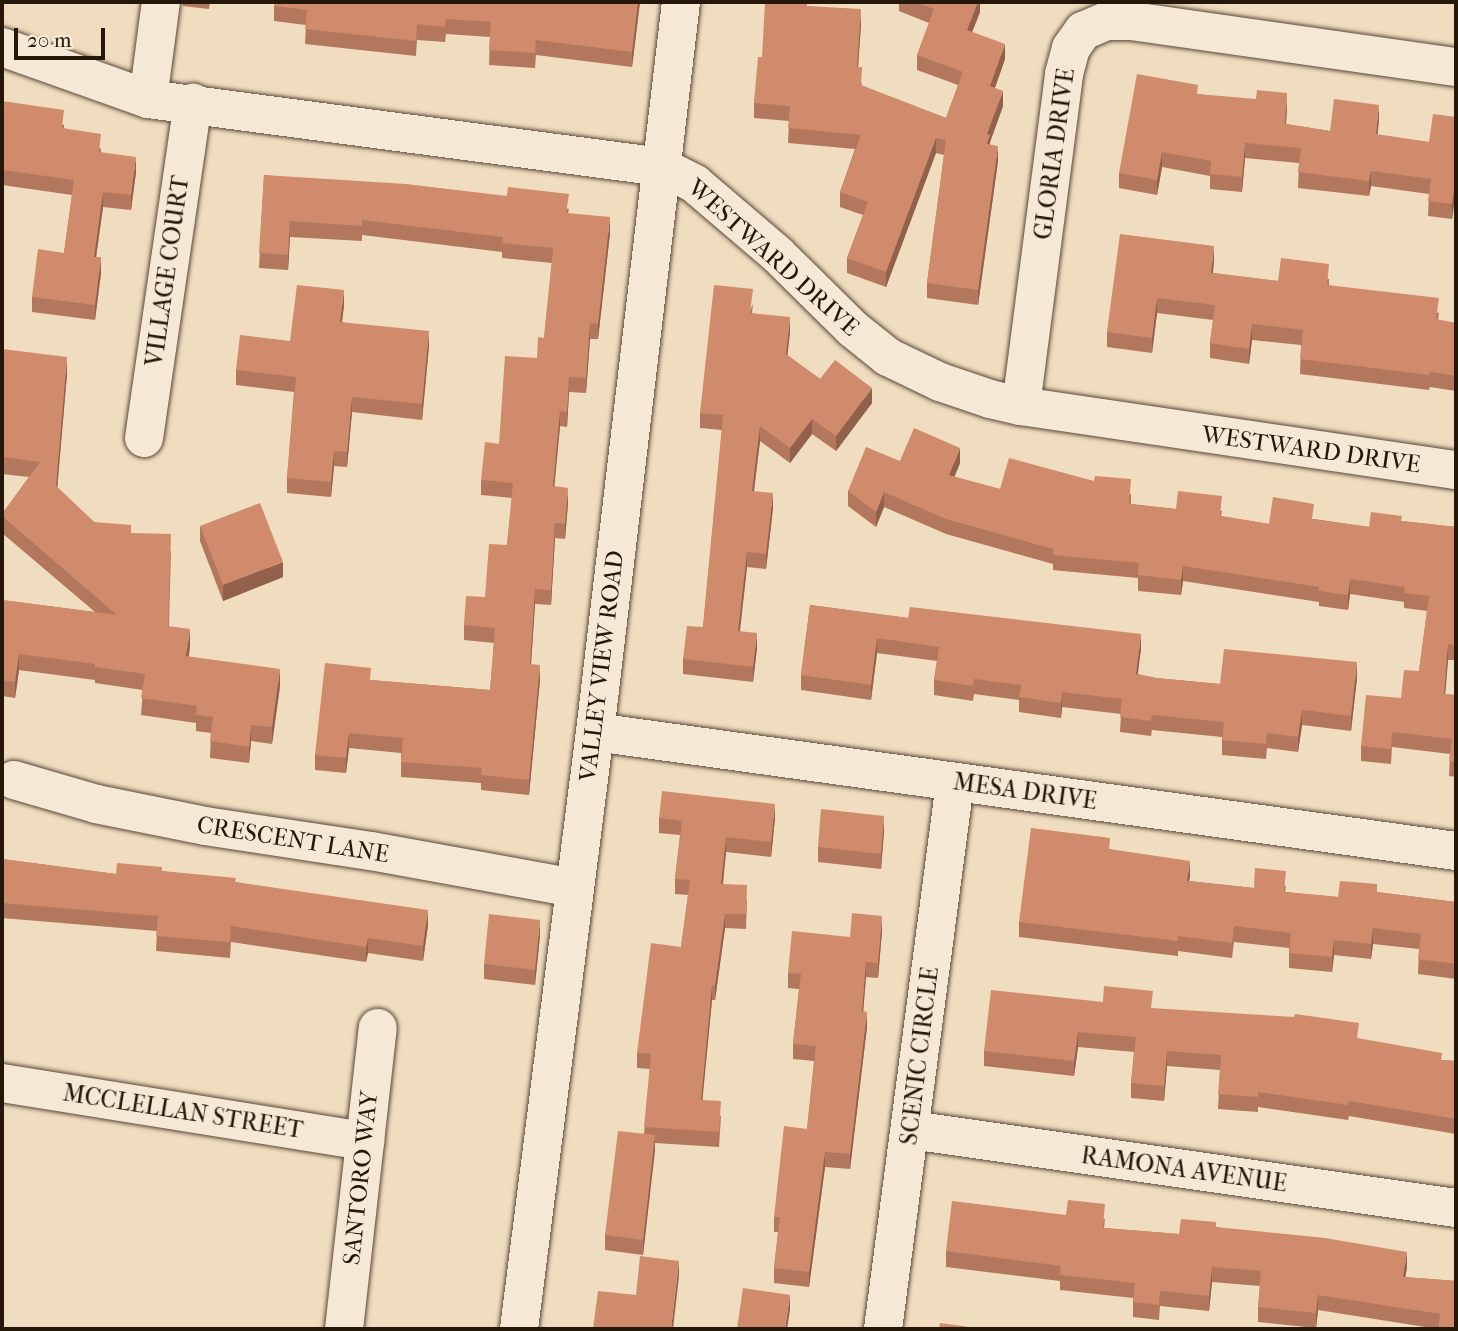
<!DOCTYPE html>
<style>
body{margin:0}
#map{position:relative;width:1458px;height:1331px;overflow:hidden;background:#f0dcbf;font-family:"IM FELL French Canon",serif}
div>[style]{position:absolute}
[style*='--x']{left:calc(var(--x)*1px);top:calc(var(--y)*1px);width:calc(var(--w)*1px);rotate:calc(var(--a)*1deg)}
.roads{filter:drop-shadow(0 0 2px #584837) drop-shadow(0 0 2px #584837)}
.minor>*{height:38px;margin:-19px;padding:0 19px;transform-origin:19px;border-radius:19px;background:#f5e8d5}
.wall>*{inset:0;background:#b3775d}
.shaded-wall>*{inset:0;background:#92614c}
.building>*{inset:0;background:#d08a6c}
span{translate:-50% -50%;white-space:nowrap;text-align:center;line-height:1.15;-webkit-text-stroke:6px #f5e8d5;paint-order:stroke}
.street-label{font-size:24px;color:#25170a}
.frame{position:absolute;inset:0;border:4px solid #25170a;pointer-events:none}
.scale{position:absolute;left:14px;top:28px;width:91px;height:32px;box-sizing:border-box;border:4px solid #25170a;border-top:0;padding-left:9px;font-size:21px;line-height:24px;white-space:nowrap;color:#25170a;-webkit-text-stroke:5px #f5e8d5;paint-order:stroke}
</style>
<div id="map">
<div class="roads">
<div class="minor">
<div style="--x:2;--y:47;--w:155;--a:19.6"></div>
<div style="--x:148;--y:99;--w:518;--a:7.54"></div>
<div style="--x:662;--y:167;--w:37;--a:27"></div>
<div style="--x:695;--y:184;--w:109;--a:40.5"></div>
<div style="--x:778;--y:255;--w:105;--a:44.6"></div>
<div style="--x:853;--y:329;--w:45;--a:38.7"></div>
<div style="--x:888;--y:357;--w:58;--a:25.7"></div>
<div style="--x:940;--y:382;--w:53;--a:18.8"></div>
<div style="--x:990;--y:399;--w:32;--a:13"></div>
<div style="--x:1021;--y:406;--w:440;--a:8.4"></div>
<div style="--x:148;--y:99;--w:98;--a:-82.4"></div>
<div style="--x:1021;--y:406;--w:335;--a:-82.6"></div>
<div style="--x:1064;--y:74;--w:27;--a:-75"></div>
<div style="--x:1071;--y:48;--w:21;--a:-55"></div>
<div style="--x:1083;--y:31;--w:26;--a:-23"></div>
<div style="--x:1107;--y:21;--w:25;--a:0"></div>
<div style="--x:1132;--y:21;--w:327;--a:8.1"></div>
<div style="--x:144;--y:438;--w:339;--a:-81.7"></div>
<div style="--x:595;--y:732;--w:869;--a:7.87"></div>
<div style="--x:14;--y:780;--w:85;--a:16.3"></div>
<div style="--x:96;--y:804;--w:111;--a:11.4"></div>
<div style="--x:205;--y:826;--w:168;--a:8.6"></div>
<div style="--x:371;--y:851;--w:207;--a:10.3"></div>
<div style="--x:2;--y:1083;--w:368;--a:9.1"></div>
<div style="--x:911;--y:1130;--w:551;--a:8.14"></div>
<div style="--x:344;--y:1329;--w:303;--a:-83.6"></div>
<div style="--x:519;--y:1329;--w:602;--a:-82.75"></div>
<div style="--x:595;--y:732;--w:735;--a:-83.28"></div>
<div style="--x:883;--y:1329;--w:551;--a:-82.49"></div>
</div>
</div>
<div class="wall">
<div style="clip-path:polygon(182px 2px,210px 2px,209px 9px,183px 6px)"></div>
<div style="clip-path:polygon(640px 2px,632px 67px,536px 55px,535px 68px,489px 65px,490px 37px,446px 34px,445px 42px,417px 40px,416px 56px,305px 44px,306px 25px,274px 21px,274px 6px)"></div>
<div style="clip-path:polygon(899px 2px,980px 2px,980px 12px,972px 32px,1005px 59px,995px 88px,1003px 106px,990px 142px,990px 145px,998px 161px,978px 305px,927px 298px,927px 283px,944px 155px,936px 153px,886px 287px,847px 273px,847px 258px,863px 215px,840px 207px,840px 192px,855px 149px,788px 143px,789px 121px,754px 118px,754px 103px,762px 57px,808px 6px,861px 24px,858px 67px,862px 86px,946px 118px,958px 85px,917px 70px,917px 55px,929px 23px,899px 11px)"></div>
<div style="clip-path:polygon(1198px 94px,1287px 108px,1286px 124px,1330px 131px,1379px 120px,1377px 135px,1429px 142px,1456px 117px,1456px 194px,1452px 219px,1428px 216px,1429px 194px,1371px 186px,1369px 196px,1298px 188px,1299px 163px,1245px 158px,1242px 192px,1210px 189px,1210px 176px,1162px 167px,1157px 195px,1119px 188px,1119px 173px)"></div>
<div style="clip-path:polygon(2px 101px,64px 125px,64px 128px,101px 149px,101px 152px,136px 172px,131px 210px,103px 207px,96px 257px,101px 273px,95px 320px,32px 312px,32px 297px,64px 253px,72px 195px,2px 185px)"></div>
<div style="clip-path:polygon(264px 175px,569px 209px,568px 213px,610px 233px,598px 339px,590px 339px,586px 393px,569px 392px,567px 427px,560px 426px,554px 486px,568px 503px,565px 539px,555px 538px,551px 605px,535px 604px,531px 664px,540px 680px,529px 795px,481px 790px,481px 783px,401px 777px,401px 753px,349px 748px,346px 773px,315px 770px,315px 755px,371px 680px,490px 690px,494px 643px,464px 640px,464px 625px,485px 597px,507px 545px,512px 498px,481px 495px,481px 480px,499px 444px,537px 358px,544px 338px,552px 263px,502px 258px,502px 252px,362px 235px,362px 241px,290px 237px,288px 270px,259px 268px)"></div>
<div style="clip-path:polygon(1214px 261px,1213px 273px,1278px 281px,1329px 279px,1329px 285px,1439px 313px,1438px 320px,1456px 323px,1456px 391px,1430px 387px,1429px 390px,1300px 374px,1301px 345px,1252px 340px,1249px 364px,1210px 358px,1210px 343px,1213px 320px,1157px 313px,1152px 353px,1107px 347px,1107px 332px)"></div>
<div style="clip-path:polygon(753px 304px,752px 313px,790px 332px,787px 355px,820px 379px,872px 403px,836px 451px,812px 434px,790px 463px,760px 441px,754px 491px,773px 508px,766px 569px,747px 567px,740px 631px,757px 648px,753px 682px,683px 674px,683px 659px,703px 627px,722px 430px,700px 428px,700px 413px)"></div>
<div style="clip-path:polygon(344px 305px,342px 322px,429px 346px,422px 420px,352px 412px,347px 467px,334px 466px,331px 497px,287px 493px,287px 478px,294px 392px,236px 385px,236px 370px,290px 341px)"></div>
<div style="clip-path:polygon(2px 349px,67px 374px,57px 487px,94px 522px,131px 533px,171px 551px,169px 626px,190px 645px,189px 657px,280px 686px,272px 744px,251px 741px,249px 763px,210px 758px,211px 733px,196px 731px,196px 723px,141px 715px,143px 690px,95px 683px,95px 680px,19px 670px,15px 698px,2px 696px,2px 600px,95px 612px,2px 533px,2px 514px,29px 477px,2px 474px)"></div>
<div style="clip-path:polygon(900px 461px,960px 463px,954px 477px,1000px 489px,1131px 494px,1131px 504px,1176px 509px,1222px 511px,1221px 516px,1269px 524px,1314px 519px,1369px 527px,1402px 521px,1456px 527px,1456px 660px,1448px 660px,1445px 694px,1456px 695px,1456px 777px,1449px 776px,1450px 754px,1392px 747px,1391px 764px,1361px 761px,1361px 746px,1401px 698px,1419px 671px,1427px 611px,1404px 608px,1404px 602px,1350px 594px,1348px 610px,1319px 606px,1319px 602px,1183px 581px,1181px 595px,1138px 591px,1138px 578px,1053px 570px,1053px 564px,946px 534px,884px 507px,876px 527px,848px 506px,848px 491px)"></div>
<div style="clip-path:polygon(200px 526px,283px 577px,223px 601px,200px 541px)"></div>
<div style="clip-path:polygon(810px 605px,1141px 649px,1137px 674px,1156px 678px,1220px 684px,1357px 678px,1351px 731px,1302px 725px,1298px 752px,1267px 748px,1266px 759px,1222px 755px,1222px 737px,1152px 730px,1151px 736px,1120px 732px,1121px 714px,1062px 707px,1061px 718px,1019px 712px,1019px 700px,974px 694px,973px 701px,934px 695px,934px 680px,937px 661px,877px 653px,871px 700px,801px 690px,801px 675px)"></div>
<div style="clip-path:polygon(659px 818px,775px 818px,771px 857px,726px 852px,723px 884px,747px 900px,746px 929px,725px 928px,715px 1000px,712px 1000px,702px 1100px,721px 1116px,719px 1147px,655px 1143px,643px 1255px,605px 1250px,605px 1235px,644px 1134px,650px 1069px,637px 1068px,637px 1053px,681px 947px,688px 895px,675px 894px,675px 879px,680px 835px,659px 833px)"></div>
<div style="clip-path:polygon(884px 831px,881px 869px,818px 862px,818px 847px)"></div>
<div style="clip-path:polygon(1110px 849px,1190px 876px,1189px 881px,1254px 888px,1286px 886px,1285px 892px,1338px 897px,1377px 892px,1456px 902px,1456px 979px,1418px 974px,1419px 949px,1373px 944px,1371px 959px,1334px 955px,1332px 972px,1289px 968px,1289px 948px,1234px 942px,1232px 958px,1178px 951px,1178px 956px,1019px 937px,1019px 922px)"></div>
<div style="clip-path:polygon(2px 859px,116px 874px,162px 871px,236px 882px,428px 925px,423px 961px,368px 953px,366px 962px,231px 942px,230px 958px,156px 951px,157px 931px,2px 918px)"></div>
<div style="clip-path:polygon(882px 931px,878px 978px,866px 977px,863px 1011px,867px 1027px,850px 1169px,825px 1167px,809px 1287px,774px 1283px,774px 1268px,778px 1232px,774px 1232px,774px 1217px,807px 1129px,814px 1061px,793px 1059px,793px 1044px,799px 989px,788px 988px,788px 973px,850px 937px)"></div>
<div style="clip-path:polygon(540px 935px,535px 985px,484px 979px,484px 964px)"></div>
<div style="clip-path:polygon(1153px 1009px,1359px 1039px,1442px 1060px,1456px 1061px,1456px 1134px,1349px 1116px,1348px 1120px,1258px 1107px,1258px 1112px,1218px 1109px,1220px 1070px,1167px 1066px,1164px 1101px,1131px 1098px,1131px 1083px,1134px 1052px,1078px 1047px,1074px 1076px,984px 1066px,984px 1051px)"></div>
<div style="clip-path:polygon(1105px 1219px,1104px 1228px,1179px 1234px,1216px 1227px,1407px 1267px,1405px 1277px,1456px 1281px,1438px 1329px,1318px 1310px,1316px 1328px,1258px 1322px,1258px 1307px,1260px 1286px,1212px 1282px,1209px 1311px,1160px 1306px,1159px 1320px,1133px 1317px,1133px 1298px,1060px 1290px,1060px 1281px,946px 1267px,946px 1251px)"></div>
</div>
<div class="shaded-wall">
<div style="clip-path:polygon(638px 2px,640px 2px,632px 67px,632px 52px)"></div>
<div style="clip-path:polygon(978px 2px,980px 2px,980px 12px,967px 45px,967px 30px)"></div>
<div style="clip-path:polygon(861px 9px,861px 24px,857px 82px,857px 67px)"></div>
<div style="clip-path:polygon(1005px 44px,1005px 59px,990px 101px,990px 86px)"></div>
<div style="clip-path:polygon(1003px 91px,1003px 106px,990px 142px,990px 150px,987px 159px,987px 134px)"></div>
<div style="clip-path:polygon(1287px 93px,1287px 108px,1285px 139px,1285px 124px)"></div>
<div style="clip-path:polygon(1379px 105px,1379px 120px,1376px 150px,1376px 134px)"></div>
<div style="clip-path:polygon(936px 138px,936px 153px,886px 287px,886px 272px)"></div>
<div style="clip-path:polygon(1245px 143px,1245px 158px,1242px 192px,1242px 177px)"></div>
<div style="clip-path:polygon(998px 146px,998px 161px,978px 305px,978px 290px)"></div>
<div style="clip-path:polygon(1162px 152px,1162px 167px,1157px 195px,1157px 180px)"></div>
<div style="clip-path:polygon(136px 157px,136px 172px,131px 210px,131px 195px)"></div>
<div style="clip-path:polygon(1371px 171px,1371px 186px,1369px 196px,1369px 181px)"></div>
<div style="clip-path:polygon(1455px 179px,1455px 194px,1452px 219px,1452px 204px)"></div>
<div style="clip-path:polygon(103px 192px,103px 207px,94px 272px,94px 257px)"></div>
<div style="clip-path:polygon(610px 217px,610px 233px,598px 339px,598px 324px)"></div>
<div style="clip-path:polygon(290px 221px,290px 237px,288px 270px,288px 255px)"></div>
<div style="clip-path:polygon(1214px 246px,1214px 261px,1211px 288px,1211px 273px)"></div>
<div style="clip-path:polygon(101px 257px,101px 273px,95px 320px,95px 305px)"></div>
<div style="clip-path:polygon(344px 290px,344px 305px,340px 337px,340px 322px)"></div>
<div style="clip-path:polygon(1157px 298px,1157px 313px,1152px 353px,1152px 338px)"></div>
<div style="clip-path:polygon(790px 317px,790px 332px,786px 369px,786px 354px)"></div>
<div style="clip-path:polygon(590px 323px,590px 339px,586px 393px,586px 378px)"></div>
<div style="clip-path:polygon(1252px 324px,1252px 340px,1249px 364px,1249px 349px)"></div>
<div style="clip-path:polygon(429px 331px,429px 346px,422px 420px,422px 404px)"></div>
<div style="clip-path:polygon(67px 357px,67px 374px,56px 503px,56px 486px)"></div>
<div style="clip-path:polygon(569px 377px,569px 392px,567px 427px,567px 412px)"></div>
<div style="clip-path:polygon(872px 388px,872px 403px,836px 451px,836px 436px)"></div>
<div style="clip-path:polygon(352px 397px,352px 412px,347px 467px,347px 452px)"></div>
<div style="clip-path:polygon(560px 411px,560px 426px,553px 501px,553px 486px)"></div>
<div style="clip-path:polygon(812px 419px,812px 434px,790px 463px,790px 448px)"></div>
<div style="clip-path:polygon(760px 426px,760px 441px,752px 506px,752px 491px)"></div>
<div style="clip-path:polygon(960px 448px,960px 463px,949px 490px,949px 475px)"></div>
<div style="clip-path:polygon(334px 451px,334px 466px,331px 497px,331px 482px)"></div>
<div style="clip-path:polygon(568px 488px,568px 503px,565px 539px,565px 524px)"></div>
<div style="clip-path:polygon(884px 492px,884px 507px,876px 527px,876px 512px)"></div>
<div style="clip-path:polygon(773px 493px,773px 508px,766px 569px,766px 554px)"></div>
<div style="clip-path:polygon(555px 523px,555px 538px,551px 605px,551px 590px)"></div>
<div style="clip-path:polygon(747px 552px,747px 567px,738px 646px,738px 631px)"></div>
<div style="clip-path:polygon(283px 562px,283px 577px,223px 601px,223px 585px)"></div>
<div style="clip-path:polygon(1183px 566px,1183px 581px,1181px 595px,1181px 580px)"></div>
<div style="clip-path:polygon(1350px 579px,1350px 594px,1348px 610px,1348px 595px)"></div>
<div style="clip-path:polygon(535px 589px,535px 604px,530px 679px,530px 664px)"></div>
<div style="clip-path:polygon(190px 629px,190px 645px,186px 673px,186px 656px)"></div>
<div style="clip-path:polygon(757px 633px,757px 648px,753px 682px,753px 667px)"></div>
<div style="clip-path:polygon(1141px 634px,1141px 649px,1136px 689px,1136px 674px)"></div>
<div style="clip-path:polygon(877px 638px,877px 653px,871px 700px,871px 685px)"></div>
<div style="clip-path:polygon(1448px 644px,1448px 660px,1444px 709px,1444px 694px)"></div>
<div style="clip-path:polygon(19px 654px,19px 670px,15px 698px,15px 682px)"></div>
<div style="clip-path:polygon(1357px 662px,1357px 678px,1351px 731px,1351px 716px)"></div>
<div style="clip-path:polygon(540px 665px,540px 680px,529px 795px,529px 780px)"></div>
<div style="clip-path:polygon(280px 669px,280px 686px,272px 744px,272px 727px)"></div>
<div style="clip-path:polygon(1062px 692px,1062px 707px,1061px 718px,1061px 703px)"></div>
<div style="clip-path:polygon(1302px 710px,1302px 725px,1298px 752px,1298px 737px)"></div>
<div style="clip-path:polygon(251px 725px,251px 741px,249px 763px,249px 747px)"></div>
<div style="clip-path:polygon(349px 733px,349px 748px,346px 773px,346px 758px)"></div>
<div style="clip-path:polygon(775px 804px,775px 818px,771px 857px,771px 842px)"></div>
<div style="clip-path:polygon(884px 816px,884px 831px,881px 869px,881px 854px)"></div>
<div style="clip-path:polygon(726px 837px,726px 852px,721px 899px,721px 884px)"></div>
<div style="clip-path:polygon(1190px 861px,1190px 876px,1187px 896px,1187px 881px)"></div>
<div style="clip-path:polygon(428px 910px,428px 925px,423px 961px,423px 946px)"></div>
<div style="clip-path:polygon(725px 914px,725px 928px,715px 1000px,715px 985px)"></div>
<div style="clip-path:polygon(882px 916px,882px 931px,878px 978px,878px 963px)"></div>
<div style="clip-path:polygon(540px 920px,540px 935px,535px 985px,535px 970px)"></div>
<div style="clip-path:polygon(1373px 928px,1373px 944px,1371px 959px,1371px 944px)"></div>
<div style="clip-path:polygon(368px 938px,368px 953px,366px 962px,366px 947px)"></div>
<div style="clip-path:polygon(1334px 940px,1334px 955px,1332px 972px,1332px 957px)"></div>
<div style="clip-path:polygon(866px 962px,866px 977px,862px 1026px,862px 1011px)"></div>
<div style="clip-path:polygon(712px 985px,712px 1000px,701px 1115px,701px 1100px)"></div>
<div style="clip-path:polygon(867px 1012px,867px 1027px,850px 1169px,850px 1154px)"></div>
<div style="clip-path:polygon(1078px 1032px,1078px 1047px,1074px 1076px,1074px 1061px)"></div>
<div style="clip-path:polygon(1167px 1051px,1167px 1066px,1164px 1101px,1164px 1086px)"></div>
<div style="clip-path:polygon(655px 1135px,655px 1151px,643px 1255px,643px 1240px)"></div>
<div style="clip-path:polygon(825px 1152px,825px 1167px,809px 1287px,809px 1272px)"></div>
<div style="clip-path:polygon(1407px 1252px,1407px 1267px,1403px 1292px,1403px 1277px)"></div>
<div style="clip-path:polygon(679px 1261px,679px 1276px,673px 1329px,671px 1329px)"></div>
<div style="clip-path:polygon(1212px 1267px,1212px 1282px,1209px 1311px,1209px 1296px)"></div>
<div style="clip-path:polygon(790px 1295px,790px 1310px,787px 1329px,785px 1329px)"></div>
<div style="clip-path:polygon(1318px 1295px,1318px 1310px,1316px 1328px,1316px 1313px)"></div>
</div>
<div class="building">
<div style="clip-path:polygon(275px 2px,638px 2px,632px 52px,536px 40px,535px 53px,489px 50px,491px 22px,446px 19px,445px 27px,417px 24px,416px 41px,305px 29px,307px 10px,274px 6px)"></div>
<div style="clip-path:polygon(765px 2px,807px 2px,807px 6px,861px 9px,857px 67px,862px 67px,861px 85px,946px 118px,963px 72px,917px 55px,934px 9px,914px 2px,978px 2px,967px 30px,1005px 44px,990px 86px,1003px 91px,987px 134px,990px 135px,987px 144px,998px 146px,978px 290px,927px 283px,946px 140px,936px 138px,886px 272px,847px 258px,868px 202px,840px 192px,861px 135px,788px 128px,790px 106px,754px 103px,758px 57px,762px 57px)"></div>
<div style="clip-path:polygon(1137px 74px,1198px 85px,1197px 94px,1256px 99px,1257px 90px,1287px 93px,1285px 124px,1330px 131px,1334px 99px,1379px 105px,1376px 134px,1429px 142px,1433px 114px,1456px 117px,1456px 179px,1452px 204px,1428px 201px,1431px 179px,1371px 171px,1369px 181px,1298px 172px,1301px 148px,1245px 143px,1242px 177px,1210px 174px,1211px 161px,1162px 152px,1157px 180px,1119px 173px)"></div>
<div style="clip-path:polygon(2px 101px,64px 110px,62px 128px,101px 134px,99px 152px,136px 157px,131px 195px,103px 192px,94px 257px,101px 257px,95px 305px,32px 297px,38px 249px,64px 253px,74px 180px,2px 170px)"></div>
<div style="clip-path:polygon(264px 175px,406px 184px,507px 196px,508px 187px,569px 194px,566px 213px,610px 217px,598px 324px,590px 323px,586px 378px,569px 377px,567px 412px,560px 411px,553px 486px,568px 488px,565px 524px,555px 523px,551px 590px,535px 589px,530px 664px,540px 665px,529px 780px,481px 775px,482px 768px,401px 762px,403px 738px,349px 733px,346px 758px,315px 755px,325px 663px,371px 668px,370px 680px,490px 690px,495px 628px,464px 625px,466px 596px,485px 597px,489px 544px,507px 545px,513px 483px,481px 480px,485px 442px,499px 444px,505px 356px,537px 358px,538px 337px,544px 338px,553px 248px,502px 243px,503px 237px,362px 220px,362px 226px,290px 221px,288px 255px,259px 253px)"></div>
<div style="clip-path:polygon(1120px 234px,1214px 246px,1211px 273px,1278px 281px,1281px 258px,1329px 264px,1327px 285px,1439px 298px,1436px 319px,1456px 323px,1456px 376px,1430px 372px,1429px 375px,1300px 359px,1303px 330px,1252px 324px,1249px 349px,1210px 343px,1215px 305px,1157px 298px,1152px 338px,1107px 332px)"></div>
<div style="clip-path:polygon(297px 285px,344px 290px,340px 322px,429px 331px,422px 404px,352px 397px,347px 452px,334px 451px,331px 482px,287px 478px,296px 377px,236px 370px,240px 335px,290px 341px)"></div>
<div style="clip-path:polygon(714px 285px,753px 289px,750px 313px,790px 317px,786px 354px,820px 379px,835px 360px,872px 388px,836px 436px,812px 419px,790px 448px,760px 426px,752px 491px,773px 493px,766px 554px,747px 552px,738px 631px,757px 633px,753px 667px,683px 659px,687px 626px,703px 627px,723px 415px,700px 413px)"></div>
<div style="clip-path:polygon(2px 349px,67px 357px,56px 486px,94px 522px,131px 525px,131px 533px,171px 534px,168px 626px,190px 629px,186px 656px,280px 669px,272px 727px,251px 725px,249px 747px,210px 741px,213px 717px,196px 715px,197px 706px,141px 698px,145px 674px,95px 667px,95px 664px,19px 654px,15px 682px,2px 680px,2px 600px,117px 615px,2px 516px,2px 514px,40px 462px,2px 457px)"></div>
<div style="clip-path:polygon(914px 428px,960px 448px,949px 475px,1000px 489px,1009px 458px,1094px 481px,1095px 476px,1131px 479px,1129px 504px,1176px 509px,1178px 491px,1222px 496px,1220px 516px,1269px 524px,1273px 497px,1314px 504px,1312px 519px,1369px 527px,1371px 512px,1402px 516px,1401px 521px,1456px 527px,1456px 645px,1448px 644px,1444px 694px,1456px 695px,1456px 762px,1449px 761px,1452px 739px,1392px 732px,1391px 749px,1361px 746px,1366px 695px,1401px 698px,1404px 670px,1419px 671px,1429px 596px,1404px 593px,1405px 587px,1350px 579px,1348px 595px,1319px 591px,1319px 587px,1183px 566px,1181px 580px,1138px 575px,1139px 563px,1053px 555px,1053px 549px,946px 519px,884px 492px,876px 512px,848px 491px,866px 447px,900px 461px)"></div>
<div style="clip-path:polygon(260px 503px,283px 562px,223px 585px,200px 526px)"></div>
<div style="clip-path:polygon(810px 605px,908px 618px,910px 607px,1141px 634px,1136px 674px,1156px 678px,1220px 684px,1224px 649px,1357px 662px,1351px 716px,1302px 710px,1298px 737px,1267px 733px,1266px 744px,1222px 740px,1224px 722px,1152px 715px,1151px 721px,1120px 717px,1122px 699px,1062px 692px,1061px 703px,1019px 697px,1021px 685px,974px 679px,973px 686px,934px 680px,939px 647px,877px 638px,871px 685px,801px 675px)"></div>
<div style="clip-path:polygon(662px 791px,775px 804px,771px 842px,726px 837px,721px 884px,747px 885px,746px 914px,725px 914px,715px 985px,712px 985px,701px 1100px,721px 1101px,719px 1132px,644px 1127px,651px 1054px,637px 1053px,651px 943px,681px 947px,690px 880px,675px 879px,682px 821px,659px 818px)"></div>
<div style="clip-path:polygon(821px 809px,884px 816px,881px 854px,818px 847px)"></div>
<div style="clip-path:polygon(1031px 828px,1110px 838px,1109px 849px,1190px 861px,1187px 881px,1254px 888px,1255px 868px,1286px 871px,1284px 892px,1338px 897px,1340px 881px,1377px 884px,1377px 892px,1456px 902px,1456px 964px,1418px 959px,1421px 934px,1373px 928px,1371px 944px,1334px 940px,1332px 957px,1289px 953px,1291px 933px,1234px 926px,1232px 943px,1178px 936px,1178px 941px,1019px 922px)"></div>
<div style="clip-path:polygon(2px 859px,116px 874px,117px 863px,162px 867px,162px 871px,236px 878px,235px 882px,428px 910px,423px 946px,368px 938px,366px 947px,231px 926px,230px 942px,156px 936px,158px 916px,2px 903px)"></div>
<div style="clip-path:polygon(852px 913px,882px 916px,878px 963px,866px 962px,862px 1011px,867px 1012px,850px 1154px,825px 1152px,809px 1272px,774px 1268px,780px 1217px,774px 1217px,784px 1126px,807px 1129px,816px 1046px,793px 1044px,801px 974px,788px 973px,792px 931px,850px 937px)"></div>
<div style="clip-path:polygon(489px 914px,540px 920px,535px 970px,484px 964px)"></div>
<div style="clip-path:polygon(1104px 986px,1153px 991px,1151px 1008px,1294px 1017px,1295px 1014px,1359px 1023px,1357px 1038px,1442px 1053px,1441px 1060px,1456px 1061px,1456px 1119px,1349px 1101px,1348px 1105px,1258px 1092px,1258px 1097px,1218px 1094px,1221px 1055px,1167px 1051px,1164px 1086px,1131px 1083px,1136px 1037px,1078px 1032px,1074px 1061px,984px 1051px,991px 990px,1103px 1002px)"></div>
<div style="clip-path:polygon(618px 1131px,655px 1135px,643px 1240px,605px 1235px)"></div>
<div style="clip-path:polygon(1068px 1200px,1105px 1204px,1103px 1228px,1179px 1234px,1181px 1219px,1216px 1222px,1216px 1227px,1325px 1238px,1407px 1252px,1403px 1277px,1456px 1281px,1456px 1329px,1438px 1329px,1440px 1314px,1318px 1295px,1316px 1313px,1258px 1307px,1261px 1271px,1212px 1267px,1209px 1296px,1160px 1291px,1159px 1305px,1133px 1302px,1135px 1283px,1060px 1275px,1061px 1266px,946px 1251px,952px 1201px,1066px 1215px)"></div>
<div style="clip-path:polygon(640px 1256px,679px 1261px,671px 1329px,593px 1329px,598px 1291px,636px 1295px)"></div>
<div style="clip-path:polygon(743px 1288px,790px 1295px,785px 1329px,737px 1329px)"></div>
<div style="clip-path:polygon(940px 1323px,984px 1329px,939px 1329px)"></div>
</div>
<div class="street-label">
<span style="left:1055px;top:154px;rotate:-82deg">GLORIA DRIVE</span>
<span style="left:773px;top:258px;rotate:42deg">WESTWARD DRIVE</span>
<span style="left:168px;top:271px;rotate:-82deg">VILLAGE COURT</span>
<span style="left:1311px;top:450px;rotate:8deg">WESTWARD DRIVE</span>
<span style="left:602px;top:666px;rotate:-83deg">VALLEY VIEW ROAD</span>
<span style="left:1025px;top:792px;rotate:8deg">MESA DRIVE</span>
<span style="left:293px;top:840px;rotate:9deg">CRESCENT LANE</span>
<span style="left:920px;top:1056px;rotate:-83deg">SCENIC CIRCLE</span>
<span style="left:183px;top:1112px;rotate:9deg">MCCLELLAN STREET</span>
<span style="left:1184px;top:1170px;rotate:8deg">RAMONA AVENUE</span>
<span style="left:361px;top:1178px;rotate:-84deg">SANTORO WAY</span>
</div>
<div class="frame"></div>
<div class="scale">20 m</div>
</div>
